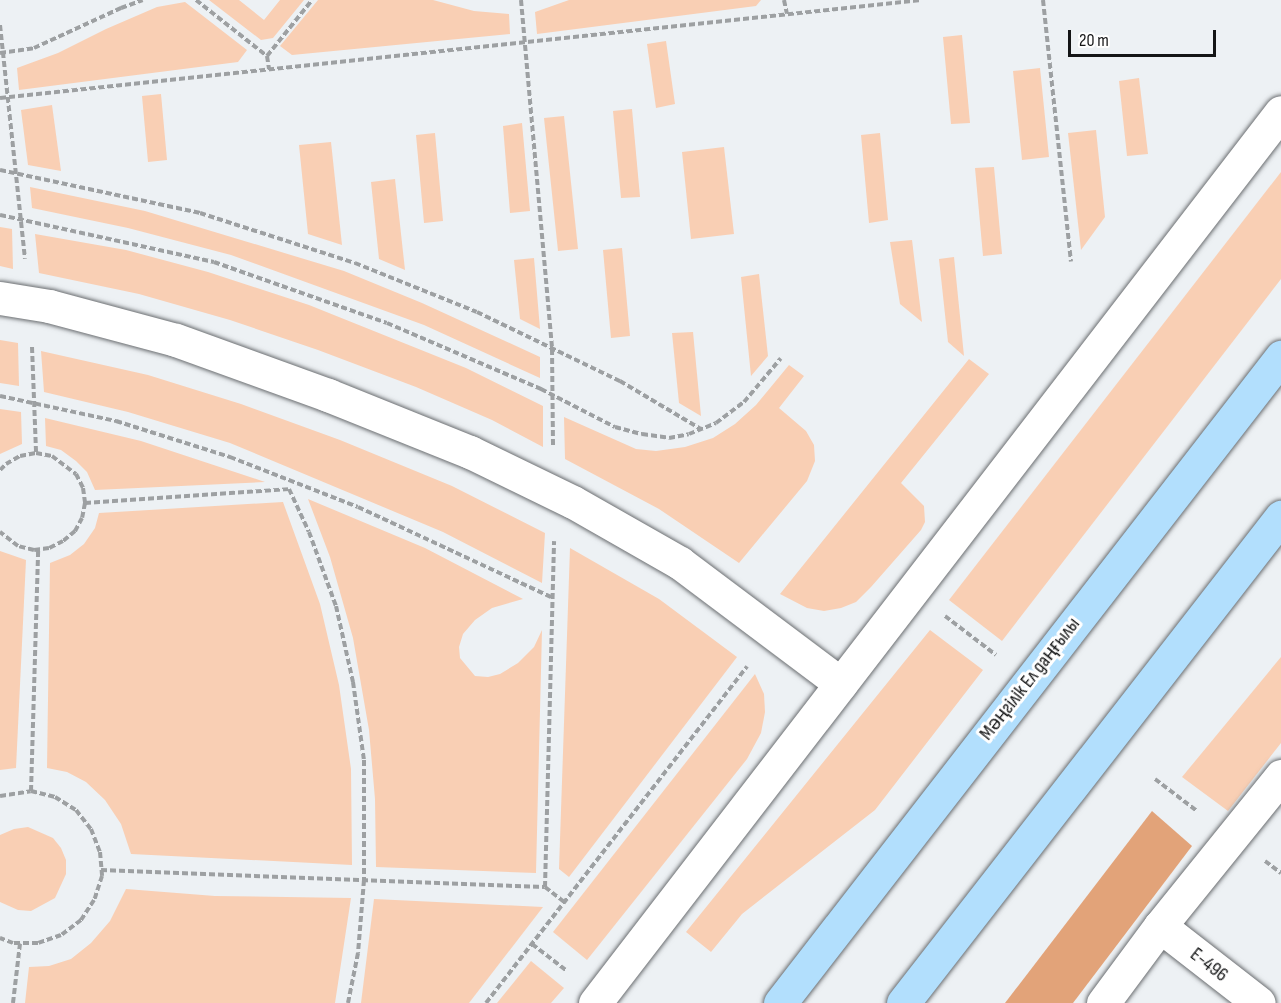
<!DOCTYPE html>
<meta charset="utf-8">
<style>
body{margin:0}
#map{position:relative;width:1281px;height:1003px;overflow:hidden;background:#edf1f4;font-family:"Sofia Sans Condensed",sans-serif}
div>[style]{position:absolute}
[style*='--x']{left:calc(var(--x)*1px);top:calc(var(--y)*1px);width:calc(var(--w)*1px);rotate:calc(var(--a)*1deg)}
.green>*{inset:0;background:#f9cfb4}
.forest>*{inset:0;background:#e2a379}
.path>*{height:4px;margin-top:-2px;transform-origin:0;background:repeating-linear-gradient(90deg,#9da0a2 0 6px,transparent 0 9px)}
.roads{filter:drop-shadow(0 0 2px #6b6e71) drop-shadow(0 0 2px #6b6e71)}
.minor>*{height:33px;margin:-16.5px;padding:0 16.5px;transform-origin:16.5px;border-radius:16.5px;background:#fff}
.major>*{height:33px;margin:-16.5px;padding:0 16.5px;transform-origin:16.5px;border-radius:16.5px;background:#b2dffd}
span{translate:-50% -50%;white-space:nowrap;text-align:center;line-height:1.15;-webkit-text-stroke:6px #fff;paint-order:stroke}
.street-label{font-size:20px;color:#141516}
.scale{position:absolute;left:1068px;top:30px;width:148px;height:27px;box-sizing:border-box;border:3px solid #141516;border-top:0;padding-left:8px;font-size:18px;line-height:21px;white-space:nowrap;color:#141516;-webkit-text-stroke:4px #fff;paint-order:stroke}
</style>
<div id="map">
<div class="green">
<div style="clip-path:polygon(209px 0,239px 0,264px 20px,280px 0,304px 0,273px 38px,261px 40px)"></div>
<div style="clip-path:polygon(318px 0,433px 0,474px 11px,509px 14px,510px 34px,292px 55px,280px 46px)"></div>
<div style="clip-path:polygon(569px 0,761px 0,756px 6px,537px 34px,535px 12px)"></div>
<div style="clip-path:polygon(185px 2px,247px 50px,238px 62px,19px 90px,17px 68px,58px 53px,106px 29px,157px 7px)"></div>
<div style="clip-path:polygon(962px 35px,970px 123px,951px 124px,943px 37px)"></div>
<div style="clip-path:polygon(666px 41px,675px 104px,656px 108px,647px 44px)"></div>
<div style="clip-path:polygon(1040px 68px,1049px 157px,1022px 160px,1013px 71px)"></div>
<div style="clip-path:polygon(1139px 78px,1148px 154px,1127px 156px,1119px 81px)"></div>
<div style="clip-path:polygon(161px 94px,167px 160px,148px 162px,142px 96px)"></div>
<div style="clip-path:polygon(52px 105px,61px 171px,28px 165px,21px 110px)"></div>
<div style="clip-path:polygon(632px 109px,640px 197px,621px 198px,613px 111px)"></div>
<div style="clip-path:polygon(564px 116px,578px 249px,558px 251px,544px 118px)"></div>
<div style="clip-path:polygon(522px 123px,530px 211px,510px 213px,503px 126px)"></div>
<div style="clip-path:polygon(1096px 130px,1105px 217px,1081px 250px,1068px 133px)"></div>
<div style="clip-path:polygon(435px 133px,443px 221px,424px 223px,416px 135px)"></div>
<div style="clip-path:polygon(880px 133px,888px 220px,869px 223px,861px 135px)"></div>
<div style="clip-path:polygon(331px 142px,342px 245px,308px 234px,299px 145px)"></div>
<div style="clip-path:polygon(724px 147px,734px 234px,691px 239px,682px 152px)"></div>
<div style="clip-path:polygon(994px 167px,1002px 254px,983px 256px,975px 168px)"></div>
<div style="clip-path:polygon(1281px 172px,1281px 279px,1002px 641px,949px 600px)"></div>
<div style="clip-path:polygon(395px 179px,405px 270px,379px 259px,371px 182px)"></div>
<div style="clip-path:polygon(30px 187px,145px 211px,344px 271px,422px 303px,540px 357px,540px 378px,424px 325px,231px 255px,128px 228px,32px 208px)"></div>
<div style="clip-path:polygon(0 227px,12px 229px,13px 269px,0 266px)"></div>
<div style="clip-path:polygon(35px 234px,126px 250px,208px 272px,309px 305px,466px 368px,543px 406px,543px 447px,492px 420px,416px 387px,318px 350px,230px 320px,139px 294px,39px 273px)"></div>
<div style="clip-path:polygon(912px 240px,922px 322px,900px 304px,890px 242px)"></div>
<div style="clip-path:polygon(622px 248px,630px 336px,611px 338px,603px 250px)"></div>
<div style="clip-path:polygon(954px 257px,964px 356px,948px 342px,939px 259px)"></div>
<div style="clip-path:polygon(534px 258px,540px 329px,520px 319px,514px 260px)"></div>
<div style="clip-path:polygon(759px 274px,768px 356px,751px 376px,741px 277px)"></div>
<div style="clip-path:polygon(693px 332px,701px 416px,679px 403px,672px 333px)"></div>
<div style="clip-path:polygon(0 340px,18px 343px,19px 386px,0 383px)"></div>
<div style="clip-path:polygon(41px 351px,148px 375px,241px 404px,340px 440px,452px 486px,545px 533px,542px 583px,443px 532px,230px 443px,128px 412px,44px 392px)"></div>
<div style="clip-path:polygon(969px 359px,989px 374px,901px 483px,924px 506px,925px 522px,921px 530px,871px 587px,856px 602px,841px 608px,824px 611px,807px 608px,780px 594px)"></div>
<div style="clip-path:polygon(789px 365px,804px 376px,779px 408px,806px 431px,814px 445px,815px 461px,807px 481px,739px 563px,659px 509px,565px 459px,564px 417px,636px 449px,656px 451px,685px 447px,713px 438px,735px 424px,756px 405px)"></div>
<div style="clip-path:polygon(0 409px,21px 412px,22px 444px,0 454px)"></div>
<div style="clip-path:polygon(45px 418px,141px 441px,265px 482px,95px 490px,87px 472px,76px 461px,61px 450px,46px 446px)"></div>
<div style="clip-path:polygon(308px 499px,425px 548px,523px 599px,492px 608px,475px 620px,463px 634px,459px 647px,460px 658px,475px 676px,488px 677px,500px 674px,518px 663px,534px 647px,542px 630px,536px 873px,376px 867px,375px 799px,369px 730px,353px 638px,330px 557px)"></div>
<div style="clip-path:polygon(283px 502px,320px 604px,339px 685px,351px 769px,352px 865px,131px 854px,121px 824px,105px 800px,86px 782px,67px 772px,47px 768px,50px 563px,70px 555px,84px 544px,95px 528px,99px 513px)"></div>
<div style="clip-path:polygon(570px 548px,659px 599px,737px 657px,569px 877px,559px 869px)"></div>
<div style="clip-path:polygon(0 551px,26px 560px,16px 768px,0 770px)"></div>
<div style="clip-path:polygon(930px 630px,983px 670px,875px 810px,742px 914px,711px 952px,686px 932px)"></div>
<div style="clip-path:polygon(1281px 657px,1281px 743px,1228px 811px,1182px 777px)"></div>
<div style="clip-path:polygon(755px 674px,764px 694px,765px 712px,761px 733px,747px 759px,587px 960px,553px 932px)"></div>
<div style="clip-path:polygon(28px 827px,53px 838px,61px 848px,66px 860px,66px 874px,55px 898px,31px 911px,18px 910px,0 902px,0 835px,14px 829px)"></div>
<div style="clip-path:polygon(126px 889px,215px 896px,351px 898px,335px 1003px,25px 1003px,29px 967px,49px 966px,71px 959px,91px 943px,110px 921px)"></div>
<div style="clip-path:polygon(374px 899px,543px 907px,469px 1003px,361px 1003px)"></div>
<div style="clip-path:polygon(531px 961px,564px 988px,551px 1003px,497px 1003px)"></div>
</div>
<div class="forest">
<div style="clip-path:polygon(1152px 811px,1192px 846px,1073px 1003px,1005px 1003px)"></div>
</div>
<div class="path">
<div style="--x:196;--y:0;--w:90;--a:38.3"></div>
<div style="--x:267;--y:56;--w:72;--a:-51.2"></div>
<div style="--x:521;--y:0;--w:350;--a:84.9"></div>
<div style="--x:552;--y:349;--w:97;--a:89.4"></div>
<div style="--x:784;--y:0;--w:14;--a:78"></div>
<div style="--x:1043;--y:0;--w:263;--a:83.9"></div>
<div style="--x:0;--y:25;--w:235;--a:83.9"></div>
<div style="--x:0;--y:53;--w:34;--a:-8"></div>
<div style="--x:34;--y:48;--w:96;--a:-24.7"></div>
<div style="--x:121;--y:8;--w:23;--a:-20"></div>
<div style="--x:267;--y:56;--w:13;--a:81"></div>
<div style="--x:0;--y:98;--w:926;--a:-6.07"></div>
<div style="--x:0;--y:170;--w:205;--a:12.1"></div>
<div style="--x:200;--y:213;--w:163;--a:17.9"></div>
<div style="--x:355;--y:263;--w:131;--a:21.9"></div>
<div style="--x:477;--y:312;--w:159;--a:25.8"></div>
<div style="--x:620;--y:381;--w:94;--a:30.7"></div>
<div style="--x:0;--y:215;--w:219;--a:12.4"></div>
<div style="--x:214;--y:262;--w:183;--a:19.4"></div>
<div style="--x:387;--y:323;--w:168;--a:23.2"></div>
<div style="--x:541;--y:389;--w:83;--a:27.2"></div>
<div style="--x:615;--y:427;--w:28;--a:15"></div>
<div style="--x:642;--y:434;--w:27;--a:8"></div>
<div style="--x:669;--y:438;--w:20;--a:-11"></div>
<div style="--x:689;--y:434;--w:29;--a:-22"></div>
<div style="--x:716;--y:423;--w:35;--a:-37"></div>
<div style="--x:744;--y:402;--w:57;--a:-49.9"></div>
<div style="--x:32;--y:347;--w:106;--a:87.8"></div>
<div style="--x:0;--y:396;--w:119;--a:12.2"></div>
<div style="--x:116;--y:421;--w:120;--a:17.5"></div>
<div style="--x:230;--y:457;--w:137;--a:21.3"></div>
<div style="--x:358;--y:507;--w:215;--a:25"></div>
<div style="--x:0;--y:470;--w:8;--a:-45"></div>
<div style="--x:6;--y:464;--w:16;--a:-30"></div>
<div style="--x:20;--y:456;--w:16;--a:-11"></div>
<div style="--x:36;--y:453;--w:16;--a:11"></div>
<div style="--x:52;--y:456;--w:30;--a:37"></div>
<div style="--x:76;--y:474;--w:16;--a:63"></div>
<div style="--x:83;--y:488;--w:15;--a:82"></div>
<div style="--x:85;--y:503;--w:15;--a:101"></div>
<div style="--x:82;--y:518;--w:15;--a:118"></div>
<div style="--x:75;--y:531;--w:16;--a:140"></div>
<div style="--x:63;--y:541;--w:16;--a:153"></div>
<div style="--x:49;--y:548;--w:15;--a:172"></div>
<div style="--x:34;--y:550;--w:16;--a:-166"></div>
<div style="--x:18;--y:546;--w:23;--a:-142"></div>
<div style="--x:85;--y:503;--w:204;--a:-3.9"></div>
<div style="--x:289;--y:489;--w:47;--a:65.1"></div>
<div style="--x:309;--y:532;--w:79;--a:70"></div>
<div style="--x:336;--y:606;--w:78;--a:77.4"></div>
<div style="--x:353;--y:682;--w:79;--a:82"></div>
<div style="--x:364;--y:760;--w:120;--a:90"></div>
<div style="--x:364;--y:880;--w:73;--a:94.7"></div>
<div style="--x:358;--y:953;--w:51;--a:101.3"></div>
<div style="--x:945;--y:616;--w:64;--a:37.4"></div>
<div style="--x:1155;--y:779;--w:53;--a:37.3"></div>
<div style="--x:31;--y:791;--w:242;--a:-88.3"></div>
<div style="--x:0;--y:796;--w:31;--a:-9"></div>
<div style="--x:31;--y:791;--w:25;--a:14"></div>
<div style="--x:55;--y:797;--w:25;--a:32"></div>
<div style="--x:76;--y:810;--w:24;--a:52"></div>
<div style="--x:91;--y:829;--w:25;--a:69"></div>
<div style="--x:100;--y:852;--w:24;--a:85"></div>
<div style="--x:102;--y:876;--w:25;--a:108"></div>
<div style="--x:94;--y:900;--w:24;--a:123"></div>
<div style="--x:81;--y:920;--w:25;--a:143"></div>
<div style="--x:61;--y:935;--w:24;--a:161"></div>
<div style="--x:38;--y:943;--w:25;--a:180"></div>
<div style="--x:13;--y:943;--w:14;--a:-159"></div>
<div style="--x:1265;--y:861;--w:20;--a:37"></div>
<div style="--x:101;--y:870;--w:444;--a:2.2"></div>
<div style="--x:545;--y:887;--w:24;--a:38"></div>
<div style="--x:545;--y:887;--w:346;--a:-88.5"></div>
<div style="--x:532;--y:944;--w:44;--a:37.6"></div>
<div style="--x:13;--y:1003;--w:60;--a:-83.3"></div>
<div style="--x:486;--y:1003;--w:426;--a:-52.2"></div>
</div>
<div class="roads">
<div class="minor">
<div style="--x:0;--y:298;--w:50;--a:9.3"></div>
<div style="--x:49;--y:306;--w:131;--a:15"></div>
<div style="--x:176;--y:340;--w:162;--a:19.9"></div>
<div style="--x:328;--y:395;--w:153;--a:21.9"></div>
<div style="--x:470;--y:452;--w:114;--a:25.9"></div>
<div style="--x:573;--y:502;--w:123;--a:29.7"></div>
<div style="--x:680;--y:563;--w:201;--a:36.9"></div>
<div style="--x:1160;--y:926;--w:125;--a:37.9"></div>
<div style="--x:595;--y:1003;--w:1124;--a:-52.41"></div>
<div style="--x:1103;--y:1003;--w:96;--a:-53.5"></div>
<div style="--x:1160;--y:926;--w:193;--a:-51.1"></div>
</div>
<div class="major">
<div style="--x:780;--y:1003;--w:818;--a:-52.2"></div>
<div style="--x:903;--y:1003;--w:616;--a:-52.13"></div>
</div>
</div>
<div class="street-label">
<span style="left:1030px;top:679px;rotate:-52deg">Мәңгілік Ел даңғылы</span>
<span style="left:1209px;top:965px;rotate:38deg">E-496</span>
</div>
<div class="scale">20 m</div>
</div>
